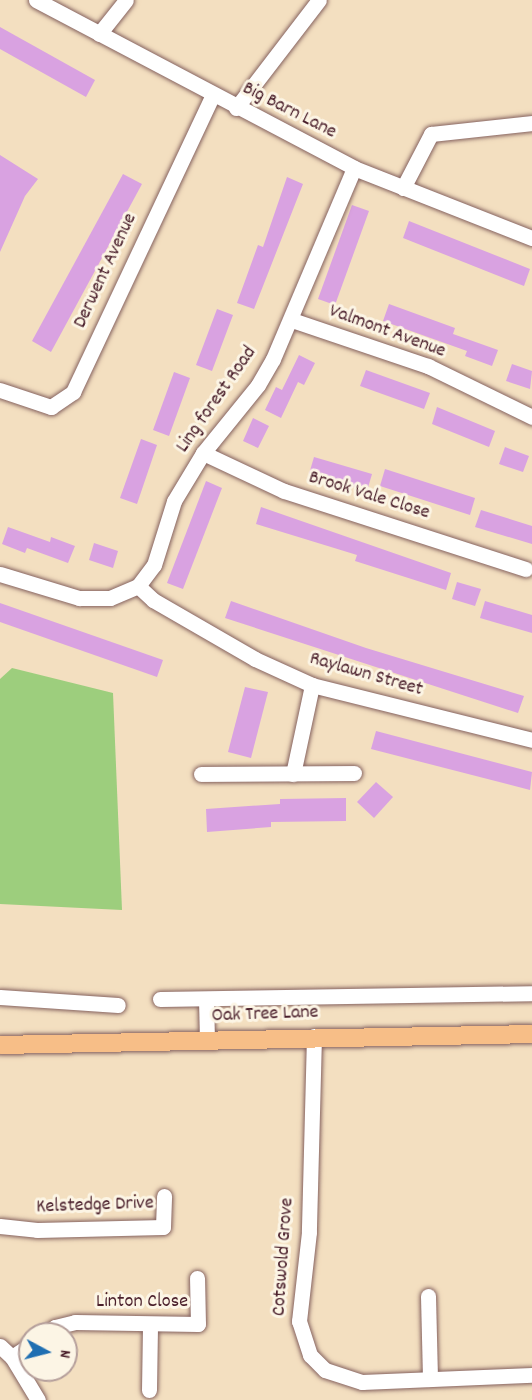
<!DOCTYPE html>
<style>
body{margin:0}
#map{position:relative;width:532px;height:1400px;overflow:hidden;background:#f3dfc0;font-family:Dekko,sans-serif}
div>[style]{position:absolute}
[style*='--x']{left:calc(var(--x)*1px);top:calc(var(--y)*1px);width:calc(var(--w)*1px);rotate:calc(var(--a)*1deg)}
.green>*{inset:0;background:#9dce7d}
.building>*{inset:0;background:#d9a2e1}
.roads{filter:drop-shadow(0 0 2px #85625f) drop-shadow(0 0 2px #85625f)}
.minor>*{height:15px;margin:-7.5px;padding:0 7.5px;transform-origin:7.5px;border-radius:7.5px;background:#fff}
.major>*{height:18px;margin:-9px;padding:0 9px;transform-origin:9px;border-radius:9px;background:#f7be87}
span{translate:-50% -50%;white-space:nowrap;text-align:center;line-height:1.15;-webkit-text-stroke:6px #fcf5e5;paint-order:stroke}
.street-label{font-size:20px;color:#4a1f2b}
.north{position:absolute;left:18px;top:1322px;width:60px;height:60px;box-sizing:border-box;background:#fcf5e5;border:2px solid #b59f9b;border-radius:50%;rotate:97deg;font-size:16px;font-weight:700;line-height:24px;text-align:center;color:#4a1f2b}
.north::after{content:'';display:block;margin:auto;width:21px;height:27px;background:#1f6fb2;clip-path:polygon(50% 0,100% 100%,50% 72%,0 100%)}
</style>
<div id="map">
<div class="green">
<div style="clip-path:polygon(12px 668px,113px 693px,122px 910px,0 904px,0 679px)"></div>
</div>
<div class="building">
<div style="clip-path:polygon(0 27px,95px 80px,86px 97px,0 49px)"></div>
<div style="clip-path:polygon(0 155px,38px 179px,25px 196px,0 252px)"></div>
<div style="clip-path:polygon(123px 174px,142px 184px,51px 352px,32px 341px)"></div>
<div style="clip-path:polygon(287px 177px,303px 184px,254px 309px,237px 303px,258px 245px,263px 247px)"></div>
<div style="clip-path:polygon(352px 205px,369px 211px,335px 305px,318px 299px)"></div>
<div style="clip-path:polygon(409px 221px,530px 269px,524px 286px,403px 238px)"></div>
<div style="clip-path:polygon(389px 304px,455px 328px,453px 334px,498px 350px,492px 366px,465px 356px,467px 351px,383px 321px)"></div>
<div style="clip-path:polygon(217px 309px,233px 315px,212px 371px,196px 365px)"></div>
<div style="clip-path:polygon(299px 355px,315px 363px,304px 385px,298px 382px,281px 418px,265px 410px,276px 387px,282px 390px)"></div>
<div style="clip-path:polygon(512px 364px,532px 371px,530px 389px,506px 381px)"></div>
<div style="clip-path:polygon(366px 370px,430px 393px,424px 409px,360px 386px)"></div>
<div style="clip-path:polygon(174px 372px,190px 378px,169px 436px,153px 430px)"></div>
<div style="clip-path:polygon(437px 407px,495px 431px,489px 447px,432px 424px)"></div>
<div style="clip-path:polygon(253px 418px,269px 426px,258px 448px,243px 441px)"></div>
<div style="clip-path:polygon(141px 439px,157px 445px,137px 504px,120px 498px)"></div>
<div style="clip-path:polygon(505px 447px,529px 456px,523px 472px,499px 464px)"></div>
<div style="clip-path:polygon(314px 457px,372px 474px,367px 491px,309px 474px)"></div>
<div style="clip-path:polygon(385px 469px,475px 498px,470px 515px,380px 486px)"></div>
<div style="clip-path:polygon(206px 481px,222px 488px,183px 589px,167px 583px)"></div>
<div style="clip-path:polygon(261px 507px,451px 573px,446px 590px,355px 561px,357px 555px,256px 524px)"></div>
<div style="clip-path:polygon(481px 510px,532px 526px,532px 544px,475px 527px)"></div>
<div style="clip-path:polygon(8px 527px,50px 542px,51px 537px,75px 546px,68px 563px,27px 548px,25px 553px,2px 544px)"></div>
<div style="clip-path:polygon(94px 543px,118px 551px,113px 568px,89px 560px)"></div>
<div style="clip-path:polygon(457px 582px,481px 589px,475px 606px,452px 599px)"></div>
<div style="clip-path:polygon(231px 601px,366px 648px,524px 696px,518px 713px,225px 618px)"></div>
<div style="clip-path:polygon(485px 601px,532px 615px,532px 633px,480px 618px)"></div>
<div style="clip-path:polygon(0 603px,163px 660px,157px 677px,0 622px)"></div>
<div style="clip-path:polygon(245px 687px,268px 692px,251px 758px,228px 752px)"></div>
<div style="clip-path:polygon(376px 731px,532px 772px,530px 790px,371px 749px)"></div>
<div style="clip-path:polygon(376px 782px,393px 797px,374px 818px,357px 802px)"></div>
<div style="clip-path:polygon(346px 798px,346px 821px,271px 822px,271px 827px,207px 832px,206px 809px,280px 804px,280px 799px)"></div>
</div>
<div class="roads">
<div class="minor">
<div style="--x:36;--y:0;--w:360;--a:27.8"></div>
<div style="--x:354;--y:168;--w:191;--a:21.5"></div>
<div style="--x:99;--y:34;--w:43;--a:-51.5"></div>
<div style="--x:236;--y:108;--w:136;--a:-52.5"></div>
<div style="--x:403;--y:188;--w:61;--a:-62.6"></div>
<div style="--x:431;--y:134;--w:102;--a:-6.2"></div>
<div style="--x:292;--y:320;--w:144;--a:18.7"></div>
<div style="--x:428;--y:366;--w:116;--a:26.1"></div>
<div style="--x:0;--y:390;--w:54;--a:18.4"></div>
<div style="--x:51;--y:407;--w:27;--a:-34"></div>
<div style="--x:73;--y:392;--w:328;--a:-64.8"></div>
<div style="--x:203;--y:453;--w:89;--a:25.1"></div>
<div style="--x:284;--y:491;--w:254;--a:17.9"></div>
<div style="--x:0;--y:574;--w:83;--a:16.9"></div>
<div style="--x:79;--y:598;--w:31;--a:0"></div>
<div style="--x:110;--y:598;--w:30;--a:-23"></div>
<div style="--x:138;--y:586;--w:26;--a:-53"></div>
<div style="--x:154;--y:565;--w:67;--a:-72.6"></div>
<div style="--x:174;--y:501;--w:56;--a:-58.9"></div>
<div style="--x:203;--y:453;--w:87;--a:-51"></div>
<div style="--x:258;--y:385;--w:30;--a:-60"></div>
<div style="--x:273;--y:359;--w:207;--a:-67"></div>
<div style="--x:138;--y:586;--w:21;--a:43"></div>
<div style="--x:153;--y:600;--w:118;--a:30"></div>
<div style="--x:255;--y:659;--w:63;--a:24.5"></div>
<div style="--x:312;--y:685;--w:227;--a:14"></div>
<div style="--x:201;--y:774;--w:153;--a:-0.4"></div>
<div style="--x:293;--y:774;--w:91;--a:-77.9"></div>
<div style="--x:0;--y:997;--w:118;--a:3.9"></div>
<div style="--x:160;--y:999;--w:372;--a:-0.9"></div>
<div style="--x:206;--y:999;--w:41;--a:88.6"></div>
<div style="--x:314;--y:1036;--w:196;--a:91.5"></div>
<div style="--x:309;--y:1232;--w:90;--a:96.4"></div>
<div style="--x:299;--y:1321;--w:36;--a:72"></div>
<div style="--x:310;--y:1355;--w:21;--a:45"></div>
<div style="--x:325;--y:1370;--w:39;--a:18"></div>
<div style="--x:362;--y:1382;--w:170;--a:-2.4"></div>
<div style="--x:0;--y:1226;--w:37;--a:6"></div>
<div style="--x:37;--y:1230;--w:126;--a:-1.4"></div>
<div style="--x:163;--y:1227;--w:31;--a:-88"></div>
<div style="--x:428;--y:1296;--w:83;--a:88.6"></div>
<div style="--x:45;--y:1334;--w:12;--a:-35"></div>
<div style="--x:55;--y:1327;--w:21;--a:-14"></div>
<div style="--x:75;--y:1322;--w:123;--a:0.9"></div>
<div style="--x:198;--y:1324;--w:46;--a:-91.2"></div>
<div style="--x:0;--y:1346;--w:16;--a:43"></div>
<div style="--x:12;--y:1357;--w:50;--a:58.8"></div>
<div style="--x:12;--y:1357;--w:22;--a:-34"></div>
<div style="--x:149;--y:1390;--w:65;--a:-89.1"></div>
</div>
<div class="major">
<div style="--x:0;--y:1045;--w:532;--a:-1.18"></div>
</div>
</div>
<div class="street-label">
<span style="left:289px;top:111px;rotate:27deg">Big Barn Lane</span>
<span style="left:106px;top:271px;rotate:-65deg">Derwent Avenue</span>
<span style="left:387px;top:332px;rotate:20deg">Valmont Avenue</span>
<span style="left:217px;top:400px;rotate:-55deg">Ling forest Road</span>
<span style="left:369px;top:496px;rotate:17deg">Brook Vale Close</span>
<span style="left:366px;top:675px;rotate:16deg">Raylawn Street</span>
<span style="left:265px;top:1015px;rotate:-2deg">Oak Tree Lane</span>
<span style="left:95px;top:1206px;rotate:-2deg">Kelstedge Drive</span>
<span style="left:284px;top:1257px;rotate:-86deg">Cotswold Grove</span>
<span style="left:142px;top:1302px">Linton Close</span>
</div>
<div class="north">N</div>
</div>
